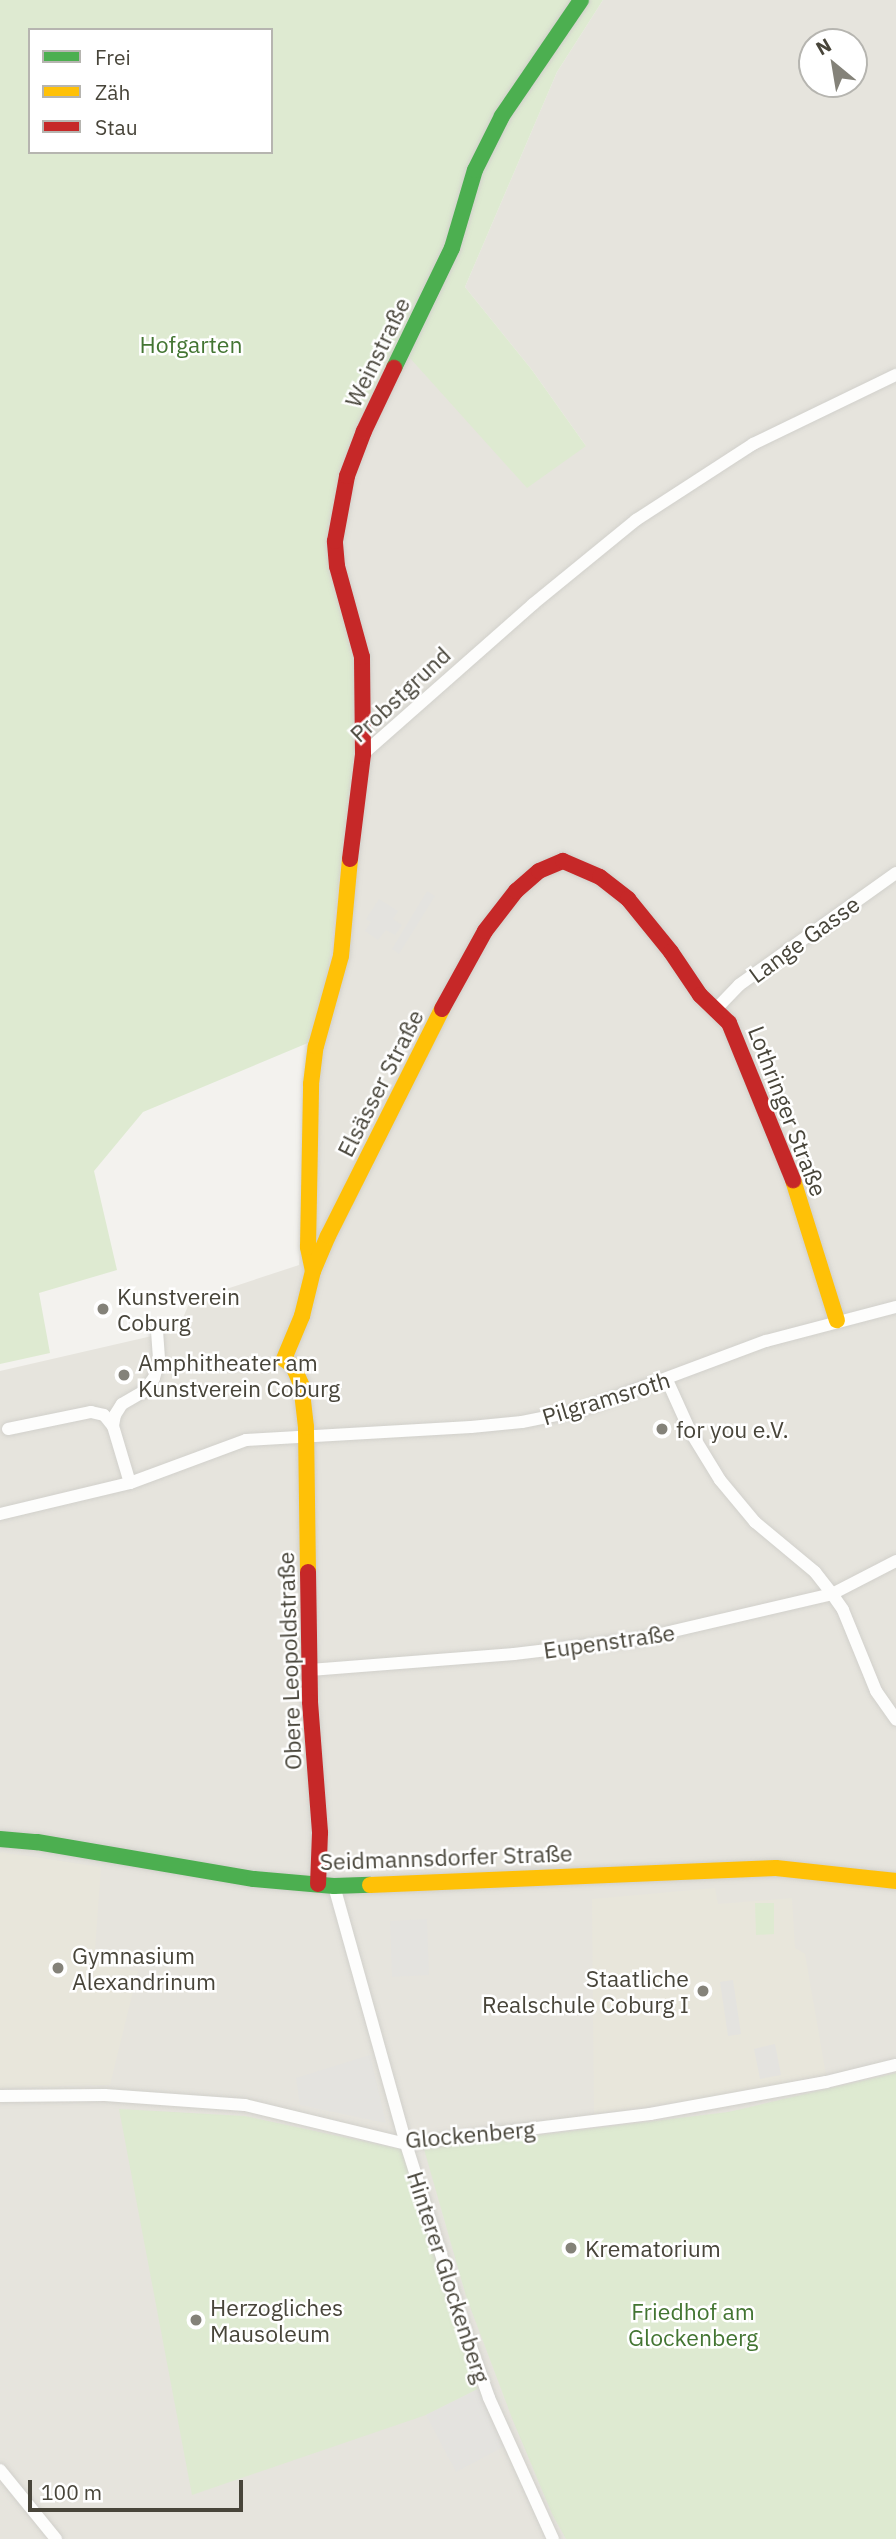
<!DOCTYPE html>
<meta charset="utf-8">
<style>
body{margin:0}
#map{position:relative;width:896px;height:2539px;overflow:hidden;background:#f3f2ee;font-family:"IBM Plex Sans",sans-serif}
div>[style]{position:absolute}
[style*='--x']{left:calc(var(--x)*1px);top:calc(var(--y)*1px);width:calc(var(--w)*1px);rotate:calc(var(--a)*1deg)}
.residential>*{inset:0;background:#e6e4dd}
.education>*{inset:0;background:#e8e6db}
.green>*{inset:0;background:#deead1}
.parking>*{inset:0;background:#e4e3df}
.roads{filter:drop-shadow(0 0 2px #d1d0cb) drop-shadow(0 0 2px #d1d0cb)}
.street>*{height:12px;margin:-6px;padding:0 6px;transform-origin:6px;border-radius:6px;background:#fdfdfc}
.fast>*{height:16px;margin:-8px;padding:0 8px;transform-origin:8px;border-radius:8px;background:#4caf50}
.slow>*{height:16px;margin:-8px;padding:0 8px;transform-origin:8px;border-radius:8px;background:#ffc107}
.jam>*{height:16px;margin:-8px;padding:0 8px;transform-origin:8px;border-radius:8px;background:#c62828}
.dots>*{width:19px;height:19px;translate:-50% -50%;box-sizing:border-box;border:4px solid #fff;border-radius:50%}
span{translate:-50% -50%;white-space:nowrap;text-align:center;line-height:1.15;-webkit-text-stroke:5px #fff;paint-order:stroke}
.park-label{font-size:23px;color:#437532}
.street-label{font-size:23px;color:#48453a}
.poi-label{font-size:23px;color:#48453a}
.left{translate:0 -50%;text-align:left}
.right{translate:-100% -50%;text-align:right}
.legend{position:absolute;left:28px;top:28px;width:245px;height:126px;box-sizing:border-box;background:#fff;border:2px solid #b6b5b0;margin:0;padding:9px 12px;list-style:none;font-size:21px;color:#48453a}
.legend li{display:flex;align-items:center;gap:14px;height:35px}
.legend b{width:35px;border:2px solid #b6b5b0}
.north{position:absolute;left:798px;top:28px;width:70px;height:70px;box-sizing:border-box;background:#fff;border:2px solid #b6b5b0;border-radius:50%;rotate:330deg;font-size:19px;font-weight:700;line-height:28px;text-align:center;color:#48453a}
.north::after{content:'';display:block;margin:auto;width:24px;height:32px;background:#848279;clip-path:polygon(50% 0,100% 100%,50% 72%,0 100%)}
.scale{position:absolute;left:28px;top:2480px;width:215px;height:32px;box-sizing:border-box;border:4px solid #48453a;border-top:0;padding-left:9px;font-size:21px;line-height:24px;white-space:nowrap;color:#48453a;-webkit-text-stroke:5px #fff;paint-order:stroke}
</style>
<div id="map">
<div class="residential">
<div style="clip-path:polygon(evenodd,603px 0,896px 0,896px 2539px,0 2539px,0 1371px,178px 1330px,190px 1301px,299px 1265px,315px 1040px,329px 966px,358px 723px,333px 512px,400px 346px,586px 446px,532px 370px,465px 287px,557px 72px,603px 0,812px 42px,854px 42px,854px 84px,812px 84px,812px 42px)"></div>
</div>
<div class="education">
<div style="clip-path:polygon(0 1852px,101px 1867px,94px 1965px,138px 1971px,110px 2085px,0 2088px)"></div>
<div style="clip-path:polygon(715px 1888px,718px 1904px,792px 1898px,795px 1948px,805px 1954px,826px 2075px,713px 2097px,594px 2114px,592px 1899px)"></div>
</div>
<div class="green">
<div style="clip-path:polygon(evenodd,0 0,603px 0,557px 72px,465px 287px,532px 370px,586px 446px,527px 488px,400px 347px,333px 512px,353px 635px,358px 723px,329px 966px,315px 1040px,143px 1112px,94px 1171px,117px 1270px,39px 1293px,50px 1353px,0 1364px,0 0,30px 30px,271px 30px,271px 152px,30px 152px,30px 30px)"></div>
<div style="clip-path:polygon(755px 1903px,774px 1903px,774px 1934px,756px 1935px)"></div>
<div style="clip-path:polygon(896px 2073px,896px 2539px,566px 2539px,552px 2514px,512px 2418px,466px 2296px,424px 2149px,728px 2112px)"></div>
<div style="clip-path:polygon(119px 2109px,245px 2116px,404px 2150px,478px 2389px,426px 2415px,192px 2495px)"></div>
</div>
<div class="parking">
<div style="clip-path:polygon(427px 891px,435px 896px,399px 954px,392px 949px)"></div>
<div style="clip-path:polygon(379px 899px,398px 911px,393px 919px,402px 925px,395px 935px,386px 930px,378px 940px,365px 931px,371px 922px,366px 919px)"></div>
<div style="clip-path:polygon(427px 1919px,429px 1975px,392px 1977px,390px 1921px)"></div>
<div style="clip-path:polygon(733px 1980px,741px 2034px,728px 2036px,720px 1982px)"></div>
<div style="clip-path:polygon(775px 2044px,781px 2075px,760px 2079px,754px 2049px)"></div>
<div style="clip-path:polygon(370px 2055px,386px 2123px,300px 2105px,296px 2078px)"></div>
<div style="clip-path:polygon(478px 2389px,505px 2446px,456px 2472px,426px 2415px)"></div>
</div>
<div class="roads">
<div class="street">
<div style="--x:363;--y:754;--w:227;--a:-41.4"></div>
<div style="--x:533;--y:604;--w:133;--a:-39.2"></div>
<div style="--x:636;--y:520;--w:140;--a:-33"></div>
<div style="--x:753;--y:444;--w:159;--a:-25.8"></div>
<div style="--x:716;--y:1009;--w:33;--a:-46"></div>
<div style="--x:739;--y:985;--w:193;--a:-35.5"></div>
<div style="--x:667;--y:1380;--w:56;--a:65.7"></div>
<div style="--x:690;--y:1431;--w:57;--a:58.5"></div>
<div style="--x:720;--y:1480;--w:55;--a:50.2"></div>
<div style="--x:755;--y:1522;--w:78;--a:39.8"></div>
<div style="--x:815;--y:1572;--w:28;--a:52"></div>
<div style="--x:832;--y:1594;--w:19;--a:55"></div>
<div style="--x:843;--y:1610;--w:87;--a:67.8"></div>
<div style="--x:876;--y:1691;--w:35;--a:55"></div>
<div style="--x:8;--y:1429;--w:85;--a:-11.6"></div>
<div style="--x:91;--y:1412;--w:13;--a:13"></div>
<div style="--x:104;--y:1415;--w:14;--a:51"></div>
<div style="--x:130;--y:1483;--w:59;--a:-106.6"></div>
<div style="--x:113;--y:1426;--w:11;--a:-80"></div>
<div style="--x:115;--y:1415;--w:13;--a:-58"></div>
<div style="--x:122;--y:1404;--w:24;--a:-30"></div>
<div style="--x:143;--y:1392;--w:18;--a:-52"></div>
<div style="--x:154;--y:1378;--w:20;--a:-75"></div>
<div style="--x:159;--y:1359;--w:28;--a:-94"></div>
<div style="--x:0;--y:1514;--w:134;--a:-13.4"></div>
<div style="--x:130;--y:1483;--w:124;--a:-20.3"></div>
<div style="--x:246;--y:1440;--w:225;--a:-3.3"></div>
<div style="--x:471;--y:1427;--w:51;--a:-5.6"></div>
<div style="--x:522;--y:1422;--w:60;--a:-11.5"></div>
<div style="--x:581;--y:1410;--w:197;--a:-20.5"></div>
<div style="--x:766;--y:1341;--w:134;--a:-14.7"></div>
<div style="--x:310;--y:1670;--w:205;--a:-4.5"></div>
<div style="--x:514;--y:1654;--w:126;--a:-6.8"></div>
<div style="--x:639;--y:1639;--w:198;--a:-13.1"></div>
<div style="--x:832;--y:1594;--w:72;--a:-27.3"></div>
<div style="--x:334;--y:1886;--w:268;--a:74.4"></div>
<div style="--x:406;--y:2144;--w:189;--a:72.4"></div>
<div style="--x:463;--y:2324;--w:78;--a:70.6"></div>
<div style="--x:489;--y:2398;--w:155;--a:65.6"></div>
<div style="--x:0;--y:2096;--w:105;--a:-0.5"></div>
<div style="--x:105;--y:2095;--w:140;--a:4.1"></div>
<div style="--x:245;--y:2105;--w:166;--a:13.6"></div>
<div style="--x:406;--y:2144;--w:246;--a:-7"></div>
<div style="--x:650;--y:2114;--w:179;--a:-10.3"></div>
<div style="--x:826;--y:2082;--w:72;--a:-13.7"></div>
<div style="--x:0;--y:2470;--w:89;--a:50.9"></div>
</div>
<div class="fast">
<div style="--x:394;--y:368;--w:133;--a:-64.2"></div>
<div style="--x:452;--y:248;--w:81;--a:-73.6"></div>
<div style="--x:475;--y:170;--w:60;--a:-63.4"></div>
<div style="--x:502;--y:116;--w:140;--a:-55.7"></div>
<div style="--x:0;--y:1839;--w:37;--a:5"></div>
<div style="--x:37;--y:1842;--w:220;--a:9.7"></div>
<div style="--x:254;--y:1879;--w:80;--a:5"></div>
<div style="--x:334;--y:1886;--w:36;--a:-2"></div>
</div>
<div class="slow">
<div style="--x:793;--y:1180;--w:147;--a:72.6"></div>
<div style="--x:313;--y:1271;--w:25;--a:-102"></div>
<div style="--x:308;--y:1247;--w:163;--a:-88.9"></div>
<div style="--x:311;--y:1084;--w:38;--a:-83"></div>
<div style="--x:316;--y:1046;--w:93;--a:-74.5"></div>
<div style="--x:341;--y:956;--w:97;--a:-84.7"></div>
<div style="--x:308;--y:1572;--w:145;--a:-90.8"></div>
<div style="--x:306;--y:1427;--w:43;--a:-96.6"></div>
<div style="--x:301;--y:1384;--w:20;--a:-114"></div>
<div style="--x:293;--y:1366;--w:11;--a:-142"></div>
<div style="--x:284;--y:1359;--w:47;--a:-67.3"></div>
<div style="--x:302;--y:1316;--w:46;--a:-76.3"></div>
<div style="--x:313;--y:1271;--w:38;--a:-67"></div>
<div style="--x:328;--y:1236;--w:254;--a:-63.3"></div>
<div style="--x:370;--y:1885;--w:406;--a:-2.4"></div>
<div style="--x:776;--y:1868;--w:121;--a:6.2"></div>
</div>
<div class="jam">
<div style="--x:350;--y:859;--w:106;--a:-82.9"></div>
<div style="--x:363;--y:754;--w:97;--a:-90.6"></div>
<div style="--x:362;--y:657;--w:94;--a:-105.4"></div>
<div style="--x:337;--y:566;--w:25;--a:-95"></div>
<div style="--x:335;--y:541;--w:66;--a:-79.5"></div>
<div style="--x:347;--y:476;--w:48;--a:-69.3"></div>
<div style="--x:364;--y:431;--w:70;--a:-64.5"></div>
<div style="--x:442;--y:1009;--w:89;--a:-61.1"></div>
<div style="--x:485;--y:931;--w:51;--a:-52.2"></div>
<div style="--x:516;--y:891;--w:30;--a:-41"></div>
<div style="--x:539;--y:871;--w:26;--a:-23"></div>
<div style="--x:563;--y:861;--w:40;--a:23.4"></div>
<div style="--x:600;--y:877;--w:36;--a:38"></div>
<div style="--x:628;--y:899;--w:68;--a:50.9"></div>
<div style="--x:671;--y:952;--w:52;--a:56"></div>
<div style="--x:700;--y:995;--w:40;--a:44"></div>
<div style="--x:729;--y:1023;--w:170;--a:67.8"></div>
<div style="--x:308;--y:1572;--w:130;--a:89.1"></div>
<div style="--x:310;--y:1702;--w:131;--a:85.6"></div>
<div style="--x:320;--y:1833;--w:51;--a:92.2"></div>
</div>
</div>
<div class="dots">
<div style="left:103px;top:1309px;background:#848279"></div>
<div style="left:124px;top:1375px;background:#848279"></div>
<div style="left:662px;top:1429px;background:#848279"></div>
<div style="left:58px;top:1968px;background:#848279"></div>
<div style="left:703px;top:1991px;background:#848279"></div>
<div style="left:571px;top:2248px;background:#848279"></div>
<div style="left:196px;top:2320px;background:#848279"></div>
</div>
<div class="park-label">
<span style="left:191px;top:344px">Hofgarten</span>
<span style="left:693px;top:2324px">Friedhof am<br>Glockenberg</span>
</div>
<div class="street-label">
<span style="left:377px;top:352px;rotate:-64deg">Weinstraße</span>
<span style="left:400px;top:694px;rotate:-43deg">Probstgrund</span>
<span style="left:804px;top:939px;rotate:-36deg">Lange Gasse</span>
<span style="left:380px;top:1083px;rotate:-63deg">Elsässer Straße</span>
<span style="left:788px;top:1111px;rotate:69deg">Lothringer Straße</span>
<span style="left:606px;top:1398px;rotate:-17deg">Pilgramsroth</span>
<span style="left:609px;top:1641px;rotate:-8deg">Eupenstraße</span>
<span style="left:289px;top:1661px;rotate:-92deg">Obere Leopoldstraße</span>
<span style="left:446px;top:1857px;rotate:-2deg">Seidmannsdorfer Straße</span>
<span style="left:470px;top:2134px;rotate:-5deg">Glockenberg</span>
<span style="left:449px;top:2277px;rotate:72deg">Hinterer Glockenberg</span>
</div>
<div class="poi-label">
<span class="left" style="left:117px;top:1309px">Kunstverein<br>Coburg</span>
<span class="left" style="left:138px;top:1375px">Amphitheater am<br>Kunstverein Coburg</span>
<span class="left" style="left:676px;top:1429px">for you e.V.</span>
<span class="left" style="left:72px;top:1968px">Gymnasium<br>Alexandrinum</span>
<span class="right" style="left:689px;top:1991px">Staatliche<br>Realschule Coburg I</span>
<span class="left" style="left:585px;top:2248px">Krematorium</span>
<span class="left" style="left:210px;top:2320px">Herzogliches<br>Mausoleum</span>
</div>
<ul class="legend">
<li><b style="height:9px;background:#4caf50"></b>Frei</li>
<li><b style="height:9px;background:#ffc107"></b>Zäh</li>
<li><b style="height:9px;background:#c62828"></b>Stau</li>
</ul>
<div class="north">N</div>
<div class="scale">100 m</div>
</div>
